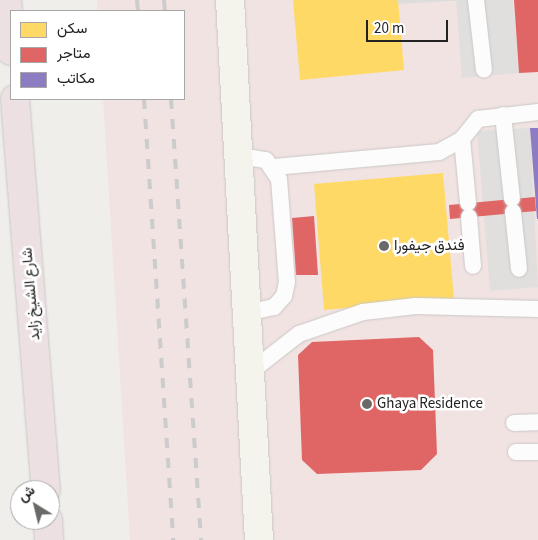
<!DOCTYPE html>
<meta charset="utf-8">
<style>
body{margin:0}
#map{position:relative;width:538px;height:540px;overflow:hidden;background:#f0eeeb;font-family:"Source Sans 3",Vazirmatn,sans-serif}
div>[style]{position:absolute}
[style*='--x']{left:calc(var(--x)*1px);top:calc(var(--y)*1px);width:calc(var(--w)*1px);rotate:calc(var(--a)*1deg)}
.commercial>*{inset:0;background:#f1e3e1}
.parking>*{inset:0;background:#e0dfde}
.pier>*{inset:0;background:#dedddd}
.homes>*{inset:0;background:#ffd966}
.shops>*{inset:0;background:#e06666}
.offices>*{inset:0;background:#8e7cc3}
.roads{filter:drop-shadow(0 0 1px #c9c8c7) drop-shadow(0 0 1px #c9c8c7)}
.lane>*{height:16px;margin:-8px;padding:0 8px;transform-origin:8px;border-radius:8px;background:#fdfcfc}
.secondary>*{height:28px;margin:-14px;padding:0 14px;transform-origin:14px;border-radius:14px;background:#f4f4ed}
.highway>*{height:28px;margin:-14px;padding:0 14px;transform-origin:14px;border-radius:14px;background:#ece0e2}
.rail>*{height:4px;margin-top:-2px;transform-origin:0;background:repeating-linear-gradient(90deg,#ccc 0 10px,transparent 0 20px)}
.dots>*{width:14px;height:14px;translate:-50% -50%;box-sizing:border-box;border:2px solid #fff;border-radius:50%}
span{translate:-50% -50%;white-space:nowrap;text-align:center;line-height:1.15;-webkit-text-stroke:5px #fff;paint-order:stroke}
.poi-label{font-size:15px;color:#222}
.left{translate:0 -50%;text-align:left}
.street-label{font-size:15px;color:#222}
.legend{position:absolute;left:10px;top:10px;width:175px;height:90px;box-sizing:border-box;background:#fff;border:1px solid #a7a7a7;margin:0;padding:6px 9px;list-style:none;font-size:15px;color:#222}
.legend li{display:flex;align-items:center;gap:10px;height:25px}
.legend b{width:25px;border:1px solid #a7a7a7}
.north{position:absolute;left:10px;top:480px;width:50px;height:50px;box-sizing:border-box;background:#fff;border:1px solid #a7a7a7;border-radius:50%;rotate:324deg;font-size:14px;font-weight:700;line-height:20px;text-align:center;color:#222}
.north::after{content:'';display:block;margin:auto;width:18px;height:22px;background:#6a6968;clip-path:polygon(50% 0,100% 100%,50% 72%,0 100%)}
.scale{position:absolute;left:366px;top:20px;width:82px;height:22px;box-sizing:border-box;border:2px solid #222;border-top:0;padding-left:6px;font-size:15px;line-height:18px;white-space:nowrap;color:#222;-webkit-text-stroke:4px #fff;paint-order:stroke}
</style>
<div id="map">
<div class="commercial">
<div style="clip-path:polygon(97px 0,538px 0,538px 540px,130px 540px,103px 99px,184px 99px,184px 11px,97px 11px)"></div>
</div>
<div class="parking">
<div style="clip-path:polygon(456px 0,513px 0,519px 73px,462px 78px)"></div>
<div style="clip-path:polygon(530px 128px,538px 287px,490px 291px,477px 131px)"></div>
</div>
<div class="pier">
<div style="clip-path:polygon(398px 0,470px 0,398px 4px)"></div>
</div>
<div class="homes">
<div style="clip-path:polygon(293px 0,398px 0,404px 70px,300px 80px)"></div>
<div style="clip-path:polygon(443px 173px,454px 299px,324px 310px,314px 184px)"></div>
</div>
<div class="shops">
<div style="clip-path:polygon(514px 0,538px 0,538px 72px,519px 73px)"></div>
<div style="clip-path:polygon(535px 197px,536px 211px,450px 219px,449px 205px)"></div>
<div style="clip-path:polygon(314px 216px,318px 275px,296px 275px,292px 218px)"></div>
<div style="clip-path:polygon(419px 337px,433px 350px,437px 454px,421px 470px,317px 474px,302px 460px,298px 355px,312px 342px)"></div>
</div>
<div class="offices">
<div style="clip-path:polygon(530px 128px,538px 128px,538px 219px,537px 219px)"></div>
</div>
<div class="roads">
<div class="lane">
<div style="--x:476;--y:0;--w:70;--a:83.5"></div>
<div style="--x:503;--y:115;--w:84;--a:83.9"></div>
<div style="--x:462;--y:139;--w:64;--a:84.6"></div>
<div style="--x:240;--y:156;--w:26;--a:9"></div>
<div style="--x:266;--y:160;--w:23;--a:56"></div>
<div style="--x:279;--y:179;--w:103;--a:85.6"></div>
<div style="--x:287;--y:282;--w:14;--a:102"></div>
<div style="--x:284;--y:296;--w:15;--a:132"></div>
<div style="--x:274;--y:307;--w:30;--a:168"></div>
<div style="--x:274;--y:167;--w:166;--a:-5.2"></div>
<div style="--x:439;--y:152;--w:26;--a:-29"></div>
<div style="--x:462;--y:139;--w:26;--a:-51"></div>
<div style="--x:478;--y:119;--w:60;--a:-6.7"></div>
<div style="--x:513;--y:212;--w:57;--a:84"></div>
<div style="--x:469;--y:217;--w:49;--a:85.3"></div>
<div style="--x:249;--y:373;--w:63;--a:-38"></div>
<div style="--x:299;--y:334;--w:68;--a:-19"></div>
<div style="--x:363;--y:312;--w:53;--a:-6.5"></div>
<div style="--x:416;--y:306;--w:122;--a:1.4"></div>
<div style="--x:514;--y:423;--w:24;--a:-2"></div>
<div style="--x:516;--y:452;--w:22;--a:0"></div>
</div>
<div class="secondary">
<div style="--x:230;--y:0;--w:541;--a:86.93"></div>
</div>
<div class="highway">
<div style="--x:7;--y:0;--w:51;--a:85.5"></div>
<div style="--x:15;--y:99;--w:392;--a:85.5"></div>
<div style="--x:48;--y:520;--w:20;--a:87"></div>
</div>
</div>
<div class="rail">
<div style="--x:137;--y:0;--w:11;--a:85"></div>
<div style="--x:164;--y:0;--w:11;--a:85"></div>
<div style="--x:144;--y:99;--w:442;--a:86.2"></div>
<div style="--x:171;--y:99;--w:442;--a:86.1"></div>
</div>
<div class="dots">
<div style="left:384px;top:246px;background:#6a6968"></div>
<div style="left:367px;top:404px;background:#6a6968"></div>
</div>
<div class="poi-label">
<span class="left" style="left:394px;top:246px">فندق جيفورا</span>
<span class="left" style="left:377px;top:404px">Ghaya Residence</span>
</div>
<div class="street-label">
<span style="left:31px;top:294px;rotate:-95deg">شارع الشيخ زايد</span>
</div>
<ul class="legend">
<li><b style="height:14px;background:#ffd966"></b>سكن</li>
<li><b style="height:14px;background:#e06666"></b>متاجر</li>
<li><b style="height:14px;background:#8e7cc3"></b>مكاتب</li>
</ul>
<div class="north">ش</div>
<div class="scale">20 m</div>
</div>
